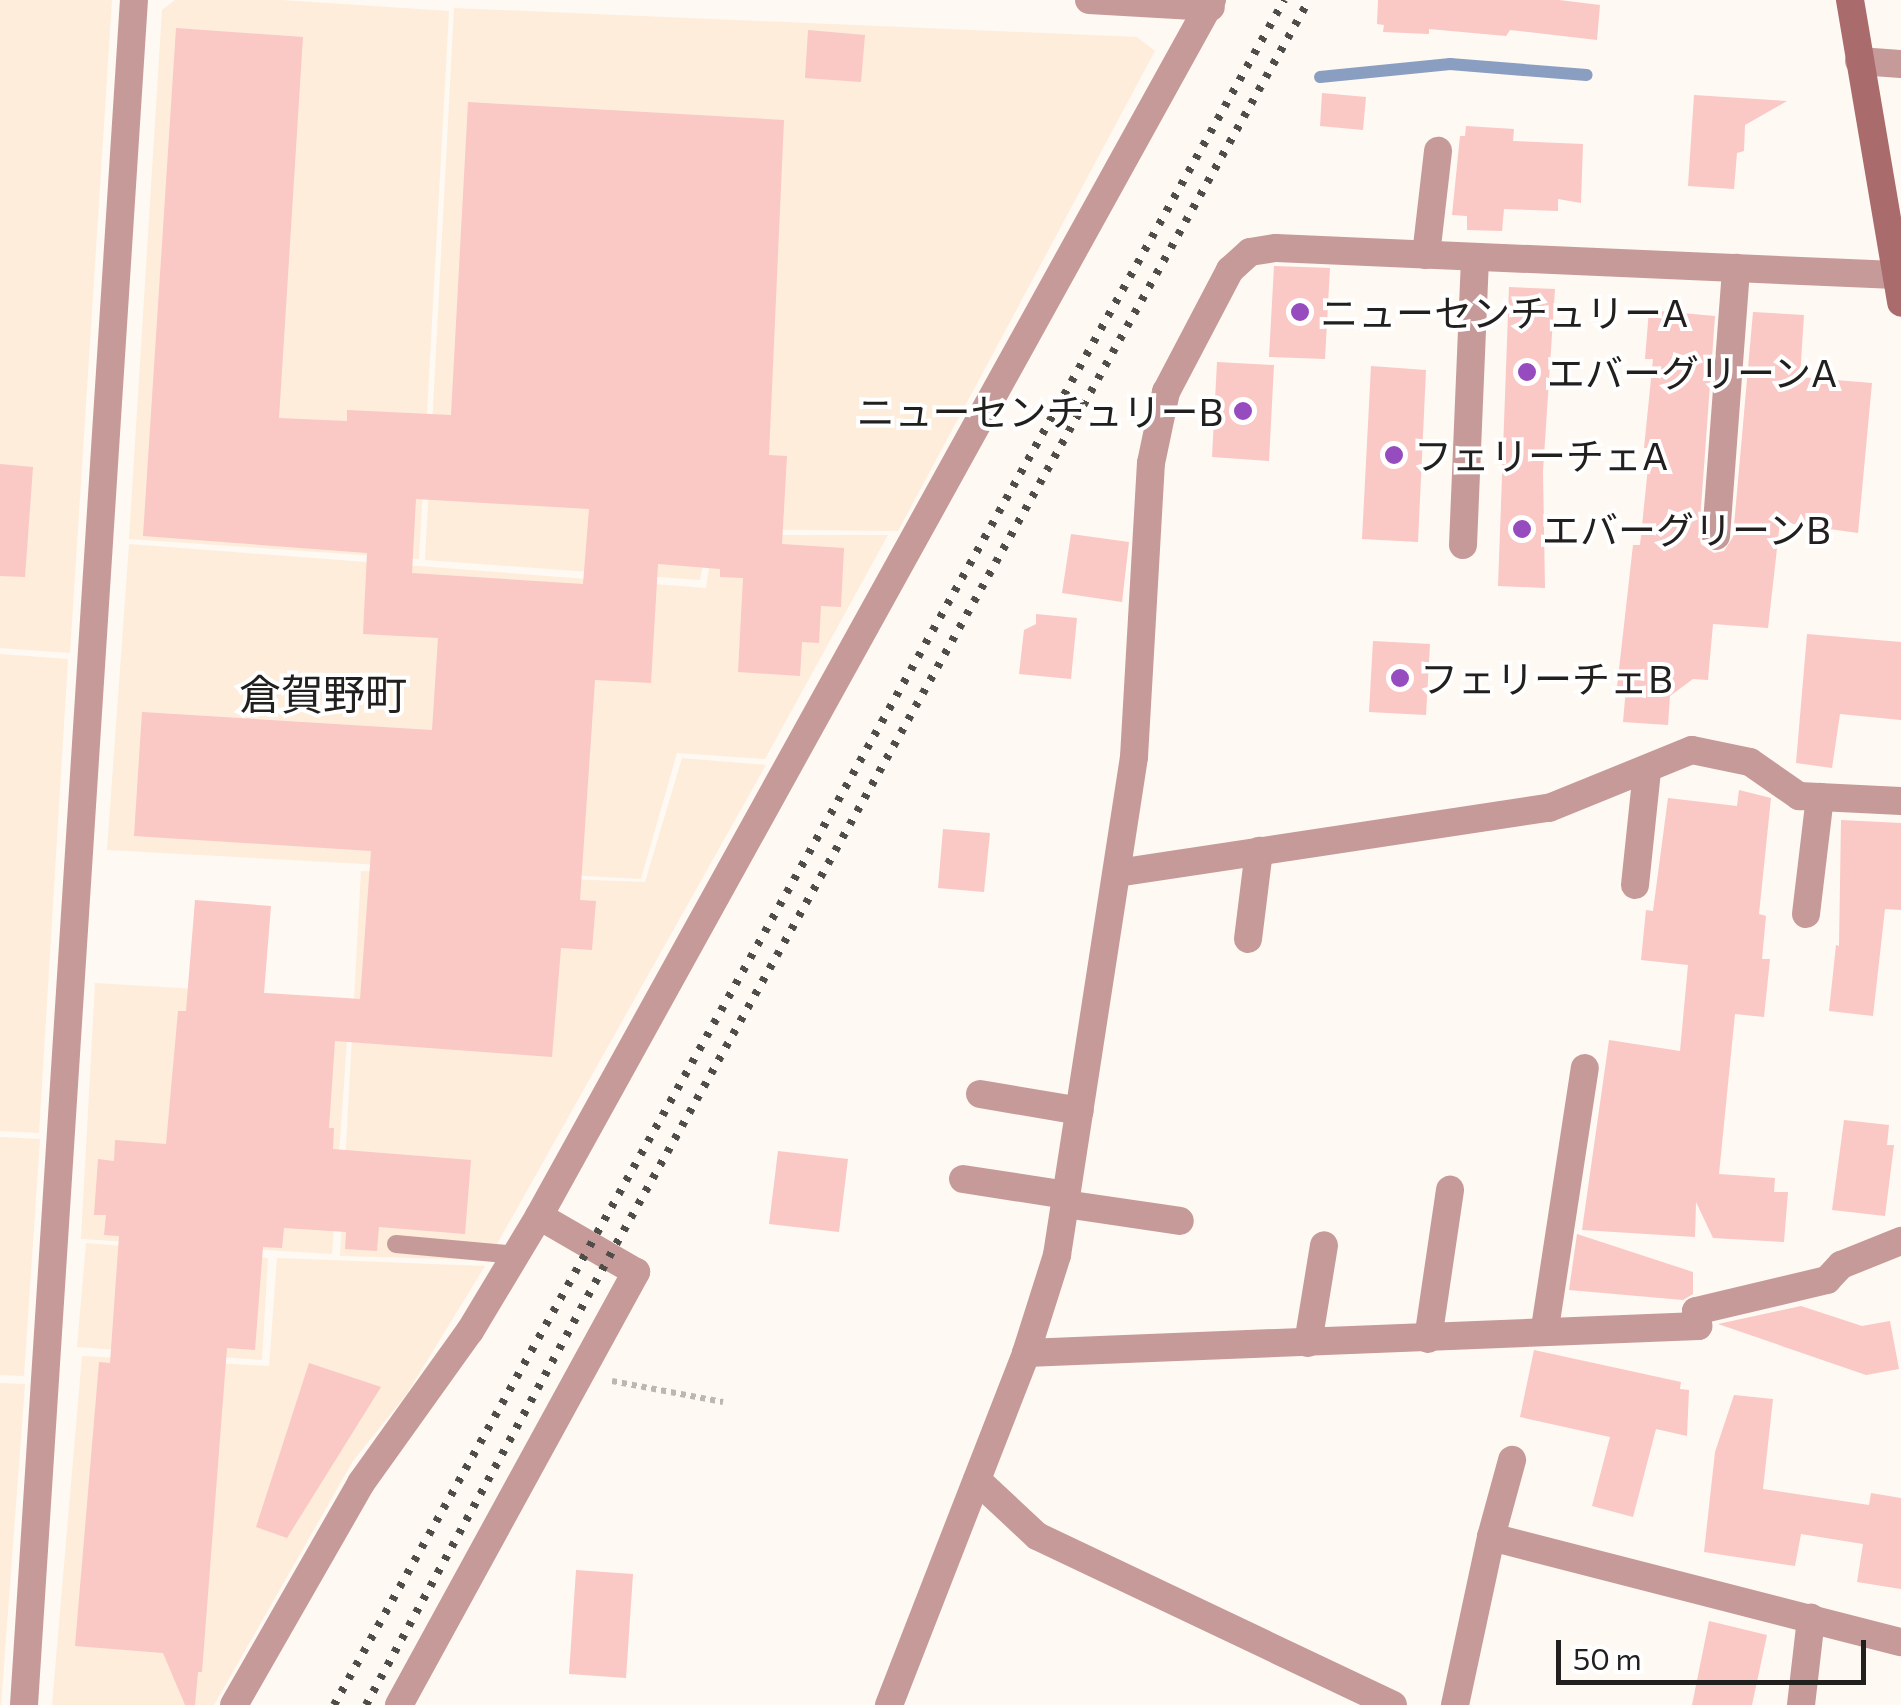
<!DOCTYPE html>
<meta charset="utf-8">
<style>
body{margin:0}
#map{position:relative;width:1901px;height:1705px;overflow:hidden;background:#fef9f3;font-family:Commissioner,"Noto Sans JP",sans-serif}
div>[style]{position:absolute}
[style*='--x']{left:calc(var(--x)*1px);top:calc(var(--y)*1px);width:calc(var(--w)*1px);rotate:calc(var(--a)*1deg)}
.industrial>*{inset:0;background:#feeddb}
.stream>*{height:12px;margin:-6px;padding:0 6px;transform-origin:6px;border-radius:6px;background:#8a9ec2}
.building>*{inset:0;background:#fac8c5}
.path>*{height:6px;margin-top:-3px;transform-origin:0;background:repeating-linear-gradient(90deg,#bbb7b2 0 5px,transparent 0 10px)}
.service>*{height:18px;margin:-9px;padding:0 9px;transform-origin:9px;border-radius:9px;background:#c69a99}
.minor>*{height:28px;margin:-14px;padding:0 14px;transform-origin:14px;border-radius:14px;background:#c69a99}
.tertiary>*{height:28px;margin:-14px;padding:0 14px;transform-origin:14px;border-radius:14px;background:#c69a99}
.secondary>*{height:28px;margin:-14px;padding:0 14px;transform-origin:14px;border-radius:14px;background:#a96b6c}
.rail>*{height:8px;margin-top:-4px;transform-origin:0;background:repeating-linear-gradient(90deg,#4f4d4a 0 5px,transparent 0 15px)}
.dots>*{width:28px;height:28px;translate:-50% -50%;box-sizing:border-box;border:5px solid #fff;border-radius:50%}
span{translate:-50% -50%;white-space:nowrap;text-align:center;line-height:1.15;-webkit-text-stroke:8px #fff;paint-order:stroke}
.poi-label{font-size:38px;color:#22201e}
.left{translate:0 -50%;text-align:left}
.right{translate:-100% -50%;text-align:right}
.quarter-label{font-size:42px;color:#22201e}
.scale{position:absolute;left:1556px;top:1640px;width:310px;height:45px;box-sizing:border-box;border:5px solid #22201e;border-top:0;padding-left:12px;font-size:30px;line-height:35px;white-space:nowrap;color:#22201e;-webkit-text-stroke:8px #fff;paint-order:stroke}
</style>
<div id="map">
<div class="industrial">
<div style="clip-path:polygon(0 0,112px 0,70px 653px,0 648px)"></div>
<div style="clip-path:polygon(175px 0,282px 0,449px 11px,419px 559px,129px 539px,162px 10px)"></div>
<div style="clip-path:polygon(454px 8px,1137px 37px,1155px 51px,898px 531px,710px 529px,700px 580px,425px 560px)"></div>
<div style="clip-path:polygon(714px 535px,888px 535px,765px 759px,677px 753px,641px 879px,107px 850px,129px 544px,706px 588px)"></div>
<div style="clip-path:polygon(0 654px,68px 659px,39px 1133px,0 1131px)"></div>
<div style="clip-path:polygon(682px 758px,766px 765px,488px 1260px,340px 1256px,361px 871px,645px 882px)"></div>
<div style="clip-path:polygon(95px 983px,350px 998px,332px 1254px,81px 1239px)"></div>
<div style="clip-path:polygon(0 1137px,40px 1139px,24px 1376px,0 1375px)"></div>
<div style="clip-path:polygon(86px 1243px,268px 1258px,262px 1360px,77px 1347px)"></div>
<div style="clip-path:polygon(277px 1258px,485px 1266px,406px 1395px,353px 1461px,214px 1705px,52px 1705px,82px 1356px,269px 1366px)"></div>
<div style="clip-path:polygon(0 1383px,25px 1384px,1px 1705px,0 1705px)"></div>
</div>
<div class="stream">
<div style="--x:1320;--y:77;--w:131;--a:-5.7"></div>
<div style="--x:1450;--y:64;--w:137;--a:4.6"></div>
</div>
<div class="building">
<div style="clip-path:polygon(1378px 0,1559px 0,1600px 5px,1597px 40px,1510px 30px,1506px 36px,1429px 29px,1429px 34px,1383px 32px,1384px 25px,1377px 24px)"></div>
<div style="clip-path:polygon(evenodd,176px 28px,303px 37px,279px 418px,347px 421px,347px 410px,451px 415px,468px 102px,784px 120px,769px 455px,787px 456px,782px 544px,844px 548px,841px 607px,821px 606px,819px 643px,802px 642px,800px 676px,738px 672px,743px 578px,720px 577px,720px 569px,658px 564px,651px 683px,595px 680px,580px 900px,596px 901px,592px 950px,561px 948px,552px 1057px,335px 1041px,329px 1128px,334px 1128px,333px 1149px,471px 1160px,465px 1234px,379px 1227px,377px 1251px,345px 1249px,346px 1232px,284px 1228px,282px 1248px,263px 1247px,255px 1350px,227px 1348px,202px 1672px,198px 1672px,195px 1705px,185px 1705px,163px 1653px,75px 1646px,99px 1362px,110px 1363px,119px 1236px,104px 1235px,106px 1215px,94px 1215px,98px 1159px,114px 1161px,115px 1140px,166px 1144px,178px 1011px,186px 1011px,195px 900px,271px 906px,264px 993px,360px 999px,371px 851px,134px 836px,142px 712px,432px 730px,438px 638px,363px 634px,367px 553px,143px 536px,176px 28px,416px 499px,589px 509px,583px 584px,412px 573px,416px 499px)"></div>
<div style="clip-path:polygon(808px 30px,865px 35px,861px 82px,805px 78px)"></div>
<div style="clip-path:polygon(1322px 93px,1366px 97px,1363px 130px,1320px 126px)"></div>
<div style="clip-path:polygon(1694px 95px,1787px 101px,1745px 125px,1744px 151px,1737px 153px,1734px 189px,1688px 186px)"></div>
<div style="clip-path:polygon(1466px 126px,1514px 129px,1513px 141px,1583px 144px,1581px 203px,1558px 199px,1558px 211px,1504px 209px,1502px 231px,1467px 230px,1467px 216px,1452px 215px,1460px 136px,1465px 136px)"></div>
<div style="clip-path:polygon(1274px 266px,1330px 268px,1325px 359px,1269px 357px)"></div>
<div style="clip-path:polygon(1509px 287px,1555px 289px,1543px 471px,1545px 588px,1498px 586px)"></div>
<div style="clip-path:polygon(1649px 310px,1715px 316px,1699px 535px,1701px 544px,1714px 553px,1724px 551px,1733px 537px,1753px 312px,1804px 315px,1800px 377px,1872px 383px,1858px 533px,1780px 522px,1768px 628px,1713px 624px,1708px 680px,1693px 679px,1670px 696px,1668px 725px,1623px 722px,1626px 688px,1617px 687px,1633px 545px,1640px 545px,1650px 448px,1644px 448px,1653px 359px,1645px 359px)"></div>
<div style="clip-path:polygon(1217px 362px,1274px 365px,1269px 461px,1212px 457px)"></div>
<div style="clip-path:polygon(1371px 366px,1426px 370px,1418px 542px,1362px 539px)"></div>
<div style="clip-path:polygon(0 464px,33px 467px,25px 577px,0 576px)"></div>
<div style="clip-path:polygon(1071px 534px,1129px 542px,1122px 602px,1062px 593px)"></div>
<div style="clip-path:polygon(1036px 614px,1077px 618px,1071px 679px,1019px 674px,1024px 630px,1036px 624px)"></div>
<div style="clip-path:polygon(1807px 634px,1901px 642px,1901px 720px,1840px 714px,1832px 768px,1796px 763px)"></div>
<div style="clip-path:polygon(1373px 641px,1430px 644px,1426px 715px,1369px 712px)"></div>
<div style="clip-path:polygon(1739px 790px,1771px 798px,1759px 914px,1766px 916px,1762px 959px,1770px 959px,1764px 1017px,1735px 1014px,1719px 1174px,1775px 1178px,1774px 1192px,1788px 1192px,1784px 1242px,1713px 1238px,1696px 1202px,1695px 1237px,1582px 1230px,1609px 1040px,1680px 1051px,1688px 965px,1641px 960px,1646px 910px,1653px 911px,1668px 798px,1737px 806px)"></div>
<div style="clip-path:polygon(1841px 820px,1901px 823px,1901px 910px,1885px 909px,1873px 1016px,1829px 1011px,1836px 945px,1839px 946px)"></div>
<div style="clip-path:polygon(943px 829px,990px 833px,984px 892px,938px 888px)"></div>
<div style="clip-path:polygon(1844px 1120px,1889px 1125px,1887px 1145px,1894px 1145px,1885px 1216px,1832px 1210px)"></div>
<div style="clip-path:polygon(778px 1151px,848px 1159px,839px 1232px,769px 1224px)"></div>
<div style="clip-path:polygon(1577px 1234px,1693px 1272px,1693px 1294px,1683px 1300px,1569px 1290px)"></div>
<div style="clip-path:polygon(1801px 1306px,1862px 1326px,1890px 1321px,1899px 1369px,1866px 1375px,1718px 1324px)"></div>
<div style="clip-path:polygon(1534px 1350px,1681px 1382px,1680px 1389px,1689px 1390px,1687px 1436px,1656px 1429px,1633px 1517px,1592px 1506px,1610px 1437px,1520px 1417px)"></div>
<div style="clip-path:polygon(309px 1363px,381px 1387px,287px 1538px,256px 1527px)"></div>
<div style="clip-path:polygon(1734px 1395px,1773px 1399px,1763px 1489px,1869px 1505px,1871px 1493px,1901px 1498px,1901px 1589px,1857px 1582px,1863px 1544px,1801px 1534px,1795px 1566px,1704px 1552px,1715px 1452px)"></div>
<div style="clip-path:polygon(576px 1570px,633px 1574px,626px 1678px,569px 1674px)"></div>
<div style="clip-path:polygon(1709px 1621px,1767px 1635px,1752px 1705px,1692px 1705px)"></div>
</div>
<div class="path">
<div style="--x:612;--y:1381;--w:113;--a:10.7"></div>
</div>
<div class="service">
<div style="--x:396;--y:1244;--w:121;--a:5.2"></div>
</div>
<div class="minor">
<div style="--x:1859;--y:61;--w:42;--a:4.1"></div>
<div style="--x:1426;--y:255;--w:105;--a:-83.4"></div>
<div style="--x:1716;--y:536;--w:269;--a:-85.7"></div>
<div style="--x:1463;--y:545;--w:288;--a:-87.6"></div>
<div style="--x:1117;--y:873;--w:437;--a:-8.6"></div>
<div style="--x:1549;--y:808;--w:154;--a:-22.1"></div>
<div style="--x:1692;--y:750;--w:59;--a:11.7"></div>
<div style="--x:1750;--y:762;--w:60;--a:34.8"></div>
<div style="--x:1799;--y:796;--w:102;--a:2.8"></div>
<div style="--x:1635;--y:885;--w:116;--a:-84"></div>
<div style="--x:1806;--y:914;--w:118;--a:-83.2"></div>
<div style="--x:1248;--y:939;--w:89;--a:-82.9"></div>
<div style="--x:980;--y:1094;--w:101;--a:9.6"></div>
<div style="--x:963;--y:1179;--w:104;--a:8.8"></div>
<div style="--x:1065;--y:1204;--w:116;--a:8.4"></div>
<div style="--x:1545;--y:1328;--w:263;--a:-81.3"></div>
<div style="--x:1428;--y:1339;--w:151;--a:-81.6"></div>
<div style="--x:1308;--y:1343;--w:99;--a:-80.7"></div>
<div style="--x:1026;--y:1353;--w:673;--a:-2.3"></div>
<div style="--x:1698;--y:1326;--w:15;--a:-98"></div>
<div style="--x:1696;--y:1311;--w:135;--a:-13.3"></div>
<div style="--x:1827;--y:1280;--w:21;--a:-47"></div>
<div style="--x:1841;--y:1265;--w:65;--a:-21.8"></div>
<div style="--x:977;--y:1480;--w:82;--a:43"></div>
<div style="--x:1037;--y:1536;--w:394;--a:25.4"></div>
<div style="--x:1491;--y:1537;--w:80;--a:-74.7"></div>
<div style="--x:24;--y:1705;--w:1709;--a:-86.31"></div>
<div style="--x:399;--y:1705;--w:494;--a:-61.3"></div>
<div style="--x:636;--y:1272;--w:112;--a:-150"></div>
<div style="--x:889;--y:1705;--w:378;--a:-68.7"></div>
<div style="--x:1026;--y:1353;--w:103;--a:-72.4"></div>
<div style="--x:1057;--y:1255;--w:504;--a:-81.21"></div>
<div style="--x:1134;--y:757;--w:294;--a:-86.7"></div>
<div style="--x:1151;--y:463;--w:73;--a:-78.1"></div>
<div style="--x:1166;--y:392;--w:138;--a:-62.3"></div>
<div style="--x:1230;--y:270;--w:27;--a:-42"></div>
<div style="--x:1250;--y:252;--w:26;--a:-9"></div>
<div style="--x:1276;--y:248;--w:620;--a:2.5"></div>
<div style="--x:1455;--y:1705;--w:172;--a:-77.9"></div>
<div style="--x:1491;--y:1537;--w:423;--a:14.4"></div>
<div style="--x:1801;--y:1705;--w:88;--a:-83.4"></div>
</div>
<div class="tertiary">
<div style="--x:1089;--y:0;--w:122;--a:3.3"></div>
<div style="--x:234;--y:1705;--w:256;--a:-60.2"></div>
<div style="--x:361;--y:1483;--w:187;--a:-54.4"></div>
<div style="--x:470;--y:1331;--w:134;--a:-59"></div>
<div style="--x:539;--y:1216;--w:1390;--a:-61.04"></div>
</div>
<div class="secondary">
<div style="--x:1850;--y:0;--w:307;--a:80.4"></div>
</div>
<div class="rail">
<div style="--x:334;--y:1705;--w:1952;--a:-60.87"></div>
<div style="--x:366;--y:1705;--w:510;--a:-61.52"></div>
<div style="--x:609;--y:1257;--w:1439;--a:-60.89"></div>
</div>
<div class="dots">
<div style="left:1300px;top:312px;background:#964cbf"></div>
<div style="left:1527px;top:372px;background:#964cbf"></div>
<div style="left:1243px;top:411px;background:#964cbf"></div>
<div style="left:1394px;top:455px;background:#964cbf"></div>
<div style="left:1522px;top:529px;background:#964cbf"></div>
<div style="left:1400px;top:678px;background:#964cbf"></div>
</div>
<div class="poi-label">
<span class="left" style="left:1320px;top:312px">ニューセンチュリーA</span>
<span class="left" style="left:1547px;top:372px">エバーグリーンA</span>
<span class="right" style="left:1223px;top:411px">ニューセンチュリーB</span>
<span class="left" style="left:1414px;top:455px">フェリーチェA</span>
<span class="left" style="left:1542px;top:529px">エバーグリーンB</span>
<span class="left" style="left:1420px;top:678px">フェリーチェB</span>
</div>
<div class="quarter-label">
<span style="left:323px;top:693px">倉賀野町</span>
</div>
<div class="scale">50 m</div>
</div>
